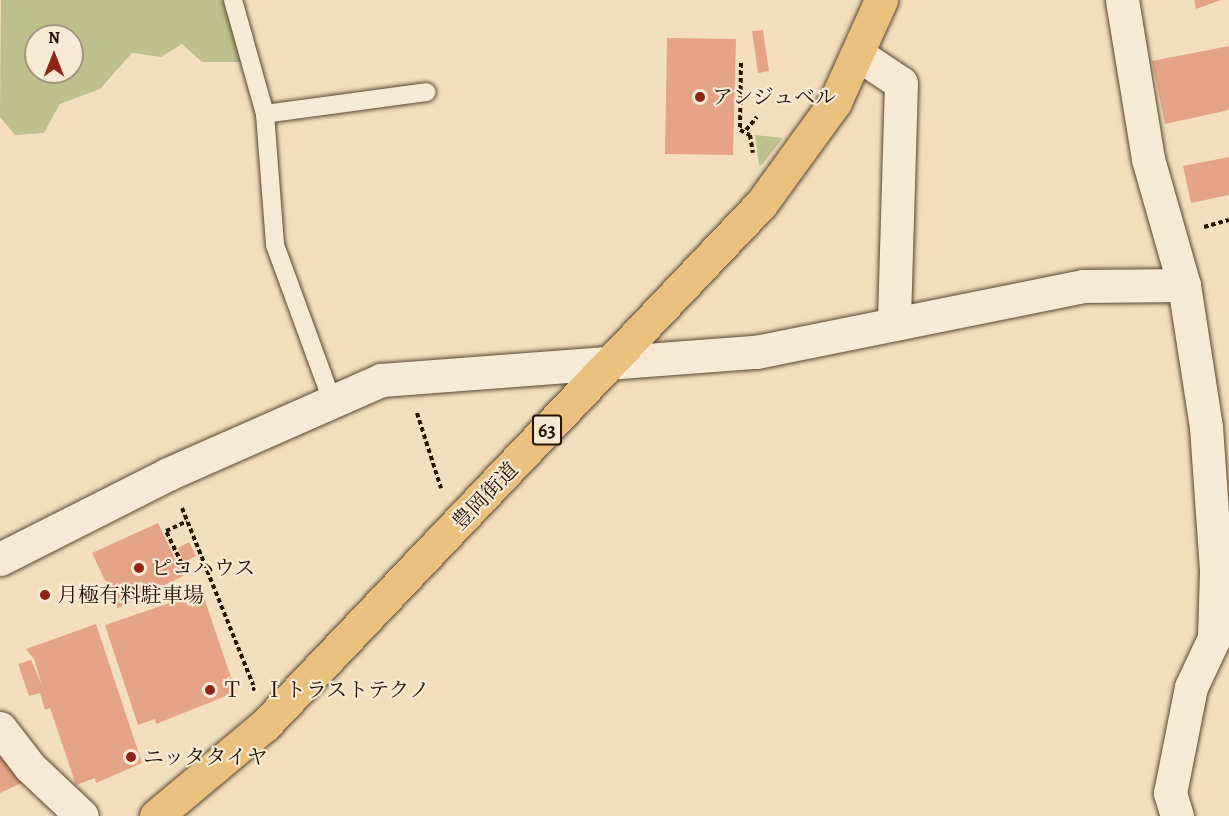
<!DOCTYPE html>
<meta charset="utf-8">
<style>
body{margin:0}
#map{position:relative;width:1229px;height:816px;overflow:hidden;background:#f3dfbe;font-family:Alegreya,"Noto Serif JP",serif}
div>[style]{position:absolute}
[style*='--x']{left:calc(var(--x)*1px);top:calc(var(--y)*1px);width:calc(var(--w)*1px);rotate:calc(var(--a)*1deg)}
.green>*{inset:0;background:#bfc08e}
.building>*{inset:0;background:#e5a487}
.path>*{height:4px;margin-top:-2px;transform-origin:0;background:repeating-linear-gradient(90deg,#251300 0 4.5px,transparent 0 7.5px)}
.roads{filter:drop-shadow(0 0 2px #584630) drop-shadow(0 0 2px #584630)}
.lane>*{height:18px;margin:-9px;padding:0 9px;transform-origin:9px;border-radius:9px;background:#f7ead5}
.street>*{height:33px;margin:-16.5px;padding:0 16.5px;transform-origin:16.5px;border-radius:16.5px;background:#f7ead5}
.primary>*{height:33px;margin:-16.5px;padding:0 16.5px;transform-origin:16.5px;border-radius:16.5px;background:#eac07f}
.dots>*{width:16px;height:16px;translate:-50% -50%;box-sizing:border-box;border:3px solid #f7ead5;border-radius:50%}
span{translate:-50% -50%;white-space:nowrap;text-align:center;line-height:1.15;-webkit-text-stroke:4.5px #f7ead5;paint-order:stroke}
.shield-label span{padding:2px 4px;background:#f7ead5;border:2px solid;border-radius:4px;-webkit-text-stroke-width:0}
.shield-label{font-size:20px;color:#251300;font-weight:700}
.poi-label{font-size:21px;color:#251300}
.left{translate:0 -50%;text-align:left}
.street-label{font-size:21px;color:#251300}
.north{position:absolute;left:24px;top:24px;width:60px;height:60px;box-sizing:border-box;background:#f7ead5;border:2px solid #a39480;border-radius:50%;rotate:0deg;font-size:16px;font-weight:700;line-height:24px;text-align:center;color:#251300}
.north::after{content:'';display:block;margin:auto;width:21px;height:27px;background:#8f2418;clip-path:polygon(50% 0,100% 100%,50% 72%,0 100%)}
</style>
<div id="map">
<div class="green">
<div style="clip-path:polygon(evenodd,1px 0,223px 0,242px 62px,202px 62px,182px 44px,161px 57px,132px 53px,100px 89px,60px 104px,44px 133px,15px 135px,0 117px,1px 0,36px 36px,72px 36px,72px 72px,36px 72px,36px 36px)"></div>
<div style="clip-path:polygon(755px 135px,783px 138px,761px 166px,759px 165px)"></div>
</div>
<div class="building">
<div style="clip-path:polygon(1194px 0,1221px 0,1196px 9px)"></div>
<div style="clip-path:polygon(763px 30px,769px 71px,758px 73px,752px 31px)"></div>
<div style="clip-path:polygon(667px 38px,736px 39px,733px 155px,665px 154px)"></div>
<div style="clip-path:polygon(1229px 46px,1229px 110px,1165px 124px,1152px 61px)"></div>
<div style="clip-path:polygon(1229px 157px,1229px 195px,1191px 203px,1183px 166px)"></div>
<div style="clip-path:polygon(158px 523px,183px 576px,118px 608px,92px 553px)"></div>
<div style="clip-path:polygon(189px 542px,196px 556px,184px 562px,178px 548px)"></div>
<div style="clip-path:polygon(202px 592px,236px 692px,156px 724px,155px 719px,138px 725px,105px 625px)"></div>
<div style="clip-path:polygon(96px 624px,142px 763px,96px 783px,95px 778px,76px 785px,50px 708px,45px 710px,40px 693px,29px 696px,18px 664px,31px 660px,42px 685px,34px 659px,26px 649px)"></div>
<div style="clip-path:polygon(0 749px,26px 781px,0 793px)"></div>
</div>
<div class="path">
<div style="--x:741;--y:63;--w:67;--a:90.9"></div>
<div style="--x:740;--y:130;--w:11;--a:27"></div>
<div style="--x:750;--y:135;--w:18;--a:81"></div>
<div style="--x:746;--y:130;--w:17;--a:-50"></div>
<div style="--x:1204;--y:227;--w:26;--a:-16"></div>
<div style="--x:417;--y:413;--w:79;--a:72.3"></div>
<div style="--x:182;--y:508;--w:193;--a:68.1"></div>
<div style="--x:185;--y:570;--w:43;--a:-116"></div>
<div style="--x:166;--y:531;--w:23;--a:-25"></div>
</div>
<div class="roads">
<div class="lane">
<div style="--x:233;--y:0;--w:118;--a:74.3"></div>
<div style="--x:265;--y:114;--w:131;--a:85.6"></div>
<div style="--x:275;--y:245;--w:163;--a:69.9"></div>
<div style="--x:265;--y:114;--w:163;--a:-7.7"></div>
</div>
<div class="street">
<div style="--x:1122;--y:0;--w:161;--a:80.7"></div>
<div style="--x:1148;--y:159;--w:131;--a:74.1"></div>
<div style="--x:1184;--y:285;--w:144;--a:81.2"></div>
<div style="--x:1206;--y:427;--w:143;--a:86"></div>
<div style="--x:1216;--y:570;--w:68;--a:91.7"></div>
<div style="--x:1214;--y:638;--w:54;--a:115.1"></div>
<div style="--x:1191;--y:687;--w:108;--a:101.2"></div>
<div style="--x:1170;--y:793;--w:24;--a:73"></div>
<div style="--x:859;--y:55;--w:50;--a:33.7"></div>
<div style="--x:901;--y:83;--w:241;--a:91.7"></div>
<div style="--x:0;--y:559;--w:188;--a:-26.8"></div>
<div style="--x:168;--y:474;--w:233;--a:-23.8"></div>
<div style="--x:381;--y:380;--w:376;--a:-4.3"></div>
<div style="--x:756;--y:352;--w:334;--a:-11.4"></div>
<div style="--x:1083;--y:286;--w:101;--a:-0.6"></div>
<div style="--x:0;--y:728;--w:49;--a:52.4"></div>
<div style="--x:30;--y:767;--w:71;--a:43.3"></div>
</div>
<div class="primary">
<div style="--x:156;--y:816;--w:142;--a:-39.9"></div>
<div style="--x:265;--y:725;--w:719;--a:-46.41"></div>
<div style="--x:761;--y:204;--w:126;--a:-54"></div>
<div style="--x:835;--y:102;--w:112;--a:-65.7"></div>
</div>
</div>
<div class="dots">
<div style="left:700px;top:97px;background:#8f2418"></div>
<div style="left:139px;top:568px;background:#8f2418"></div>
<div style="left:45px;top:595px;background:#8f2418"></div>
<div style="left:210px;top:690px;background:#8f2418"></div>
<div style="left:131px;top:757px;background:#8f2418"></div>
</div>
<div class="shield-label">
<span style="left:547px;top:430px">63</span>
</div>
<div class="poi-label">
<span class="left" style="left:712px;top:97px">アンジュベル</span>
<span class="left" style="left:151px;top:568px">ピコハウス</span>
<span class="left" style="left:57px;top:595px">月極有料駐車場</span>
<span class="left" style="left:222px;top:690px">Ｔ・Ｉトラストテクノ</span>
<span class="left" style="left:143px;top:757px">ニッタタイヤ</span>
</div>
<div class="street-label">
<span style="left:485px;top:496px;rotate:-46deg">豊岡街道</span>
</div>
<div class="north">N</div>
</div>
